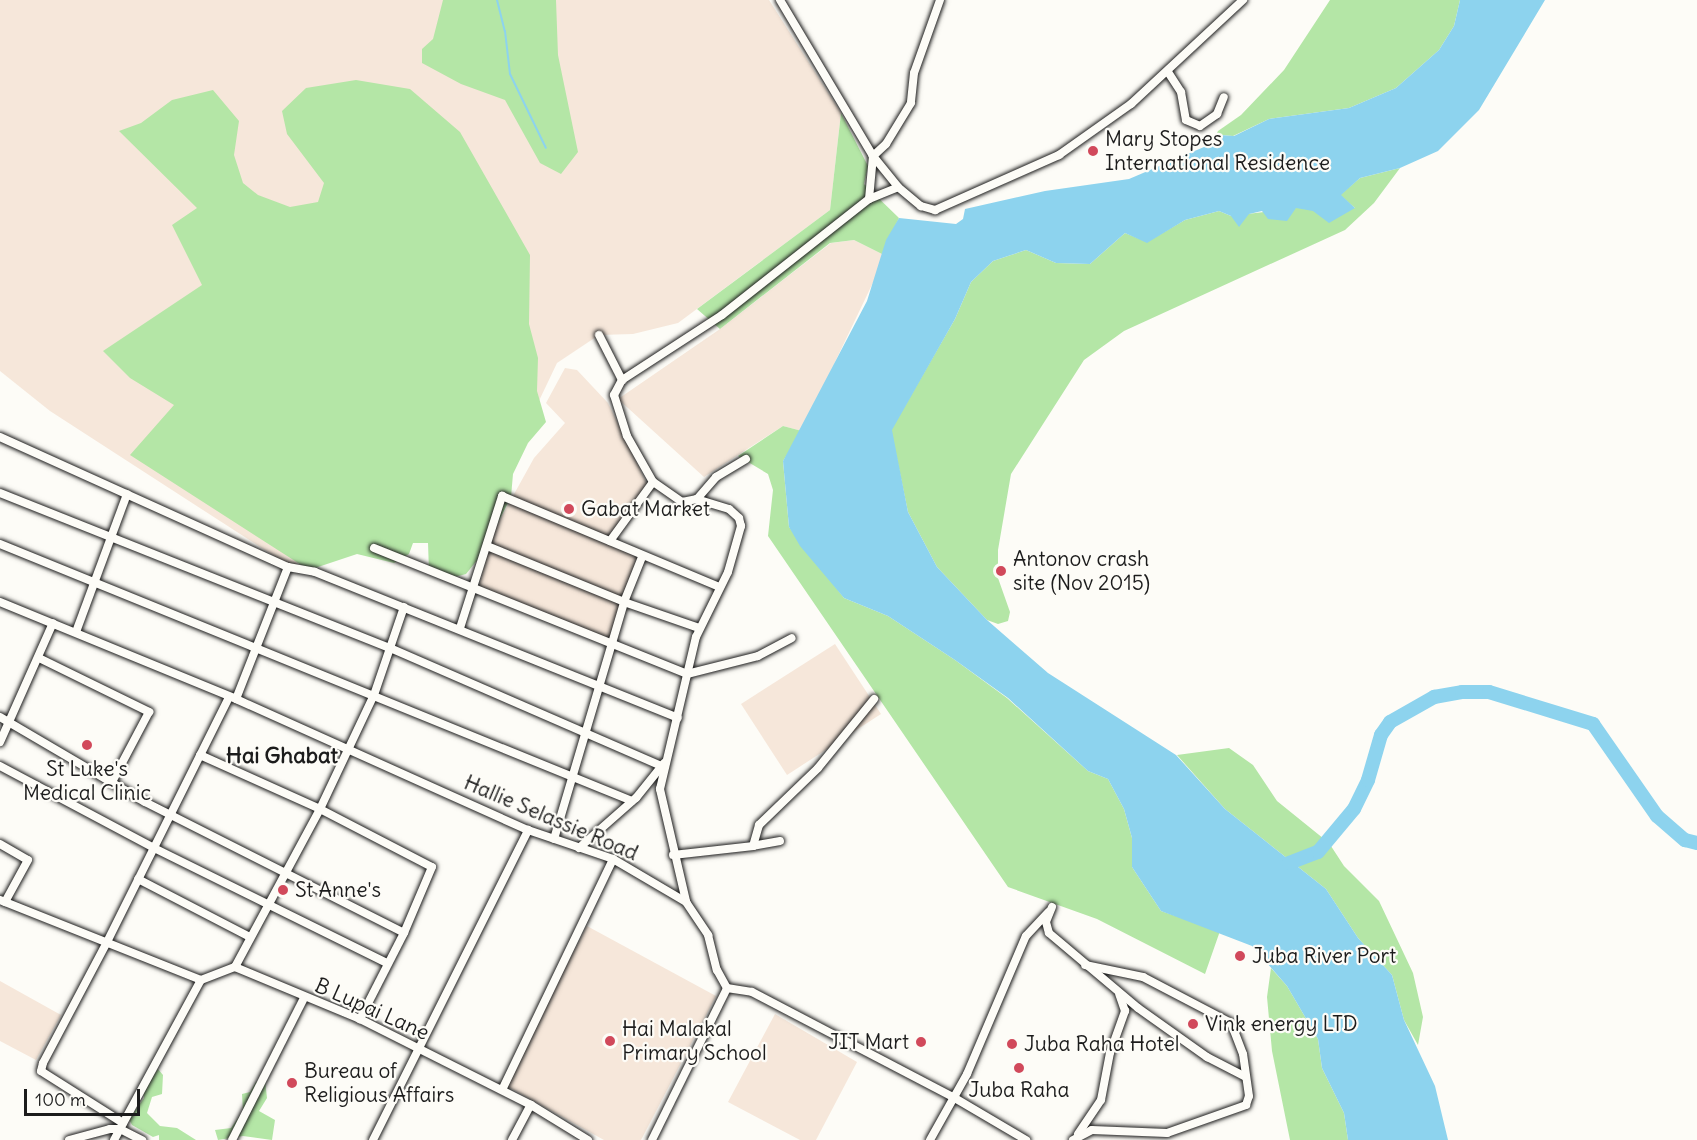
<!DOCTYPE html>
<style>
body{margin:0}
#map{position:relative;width:1697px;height:1140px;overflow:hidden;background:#fdfcf7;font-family:Delius,sans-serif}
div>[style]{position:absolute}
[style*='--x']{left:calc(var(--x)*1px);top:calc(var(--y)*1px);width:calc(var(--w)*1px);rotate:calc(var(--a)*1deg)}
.built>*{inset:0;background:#f6e7da}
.green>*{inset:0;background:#b4e6a6}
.water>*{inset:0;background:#8dd3ee}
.stream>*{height:2px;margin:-1px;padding:0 1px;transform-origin:1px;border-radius:1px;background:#8dd3ee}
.river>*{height:14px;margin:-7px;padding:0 7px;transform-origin:7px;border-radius:7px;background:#8dd3ee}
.roads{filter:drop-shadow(0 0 2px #1c1c1c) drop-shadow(0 0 2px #1c1c1c)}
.street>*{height:8px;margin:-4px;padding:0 4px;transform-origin:4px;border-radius:4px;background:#fdfcf7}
.dots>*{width:16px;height:16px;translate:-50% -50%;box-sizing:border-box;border:3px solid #fdfcf7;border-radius:50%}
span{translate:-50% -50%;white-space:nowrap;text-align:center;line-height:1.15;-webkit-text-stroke:4.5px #fdfcf7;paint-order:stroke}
.poi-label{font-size:21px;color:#1c1c1c}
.left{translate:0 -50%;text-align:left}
.right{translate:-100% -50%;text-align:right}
.street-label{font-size:21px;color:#1c1c1c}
.neighbourhood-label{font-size:22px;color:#1c1c1c;font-weight:700}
.scale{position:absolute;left:24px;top:1089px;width:116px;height:27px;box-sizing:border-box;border:3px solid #1c1c1c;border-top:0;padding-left:8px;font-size:18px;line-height:21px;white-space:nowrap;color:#1c1c1c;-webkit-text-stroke:4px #fdfcf7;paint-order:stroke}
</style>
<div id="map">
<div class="built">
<div style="clip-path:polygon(0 0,769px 0,841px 113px,830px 210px,678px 323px,633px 334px,599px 335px,557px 363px,527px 426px,291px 567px,50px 411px,0 371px)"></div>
<div style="clip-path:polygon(854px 240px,882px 254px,879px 270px,802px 431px,783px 426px,704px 477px,618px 399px,720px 329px,831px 243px)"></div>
<div style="clip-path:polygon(565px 368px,577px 370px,608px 403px,647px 484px,608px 540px,638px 554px,609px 640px,479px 587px,493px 532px,534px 458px,565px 423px,546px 403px)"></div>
<div style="clip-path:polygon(835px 644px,881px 714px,787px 775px,741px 704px)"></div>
<div style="clip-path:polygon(587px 926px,716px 996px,641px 1140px,604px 1140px,505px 1085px)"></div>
<div style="clip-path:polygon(0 981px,61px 1015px,36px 1060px,0 1041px)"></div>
<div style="clip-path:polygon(775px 1014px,857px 1062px,816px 1140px,800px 1140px,728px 1102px)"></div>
</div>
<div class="green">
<div style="clip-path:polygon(443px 0,556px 0,558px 55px,578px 152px,561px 174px,540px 163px,505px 100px,461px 84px,422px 63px,422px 49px,433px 39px)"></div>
<div style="clip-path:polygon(1330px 0,1460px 0,1454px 26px,1439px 50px,1396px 88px,1349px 108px,1269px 119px,1233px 136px,1220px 135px,1211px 144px,1218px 131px,1241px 115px,1284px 70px)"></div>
<div style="clip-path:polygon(356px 80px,410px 89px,460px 132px,530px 255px,529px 324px,538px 358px,537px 391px,546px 422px,528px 443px,513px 474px,511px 497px,482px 554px,466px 574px,447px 579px,429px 572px,428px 543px,413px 543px,409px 554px,394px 563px,357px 554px,309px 570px,130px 455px,174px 405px,130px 378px,103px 351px,202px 285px,172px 225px,197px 208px,119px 131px,141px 123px,172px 100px,213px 90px,239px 121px,234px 155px,243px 183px,258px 195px,290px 207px,318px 202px,324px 183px,287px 134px,282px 111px,306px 88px)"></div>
<div style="clip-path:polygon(841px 113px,868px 166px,864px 184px,899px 218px,882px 254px,854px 240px,830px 243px,720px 329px,697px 309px,830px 210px)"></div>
<div style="clip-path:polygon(1400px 168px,1374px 203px,1345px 230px,1124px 331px,1084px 360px,1011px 474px,998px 550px,998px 578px,1010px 612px,1008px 621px,998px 624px,987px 620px,937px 567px,908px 512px,891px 430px,955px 319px,971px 282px,993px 261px,1026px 250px,1056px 263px,1090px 264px,1125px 233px,1147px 242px,1185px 220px,1219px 211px,1231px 216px,1296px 208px,1355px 208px,1340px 195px,1360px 178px)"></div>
<div style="clip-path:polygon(783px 426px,802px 431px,783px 461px,789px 527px,844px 598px,888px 616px,955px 660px,1007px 698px,1088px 771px,1108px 779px,1124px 809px,1132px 838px,1132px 867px,1161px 911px,1220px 931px,1205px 974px,1097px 919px,1008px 887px,768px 536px,773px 490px,768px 474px,738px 456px)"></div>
<div style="clip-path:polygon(1229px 748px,1253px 765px,1277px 801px,1329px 843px,1344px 866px,1379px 901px,1413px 973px,1423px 1017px,1418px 1045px,1404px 1020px,1392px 975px,1358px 938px,1326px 889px,1225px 809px,1177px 755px)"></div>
<div style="clip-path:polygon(1271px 968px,1287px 986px,1318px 1039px,1322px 1068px,1344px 1113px,1348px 1140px,1290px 1140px,1272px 1051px,1267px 997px)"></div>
<div style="clip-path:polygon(158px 1069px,163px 1075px,162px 1094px,152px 1097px,147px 1113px,160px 1126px,177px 1128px,196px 1140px,159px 1140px,159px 1135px,153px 1137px,132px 1125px,129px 1119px,144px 1098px,143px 1091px)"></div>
<div style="clip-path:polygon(265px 1080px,267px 1098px,259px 1111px,275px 1120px,272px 1140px,243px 1136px,218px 1140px,215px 1130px,231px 1128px,243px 1111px,242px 1094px,250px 1092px,256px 1082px)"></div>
</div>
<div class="water">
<div style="clip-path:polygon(1460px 0,1545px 0,1479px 110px,1438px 151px,1400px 168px,1360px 178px,1341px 195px,1355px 208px,1329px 223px,1313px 211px,1296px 208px,1287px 221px,1268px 219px,1262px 211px,1249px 214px,1239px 227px,1231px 216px,1219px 211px,1185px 220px,1147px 243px,1125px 233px,1090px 264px,1056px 263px,1026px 250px,993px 261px,971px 282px,955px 319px,892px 430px,908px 512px,937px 567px,987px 620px,1048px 673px,1176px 755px,1225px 809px,1326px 889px,1358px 938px,1392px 975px,1404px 1020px,1435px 1086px,1448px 1140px,1348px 1140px,1344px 1113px,1322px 1068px,1318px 1039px,1287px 986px,1252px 946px,1161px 911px,1132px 867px,1132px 838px,1124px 809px,1108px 779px,1088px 771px,1008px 698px,955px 660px,888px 616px,844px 598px,800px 546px,789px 527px,783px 461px,867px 301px,886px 240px,899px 218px,956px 224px,963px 219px,965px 209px,1045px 191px,1129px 179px,1211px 144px,1220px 135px,1234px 136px,1269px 119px,1349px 108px,1396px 88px,1439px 50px,1454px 26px)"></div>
</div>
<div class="stream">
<div style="--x:497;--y:0;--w:32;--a:76"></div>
<div style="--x:505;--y:31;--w:43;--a:83.4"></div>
<div style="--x:510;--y:74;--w:82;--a:64.1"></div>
</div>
<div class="river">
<div style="--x:1289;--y:863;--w:31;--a:-21"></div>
<div style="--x:1318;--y:852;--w:56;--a:-50.1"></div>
<div style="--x:1354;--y:809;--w:32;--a:-64"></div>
<div style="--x:1368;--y:780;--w:47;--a:-73.9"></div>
<div style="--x:1381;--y:735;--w:16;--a:-55"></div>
<div style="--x:1390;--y:722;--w:51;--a:-29.6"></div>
<div style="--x:1434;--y:697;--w:28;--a:-10"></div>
<div style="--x:1462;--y:692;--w:27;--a:0"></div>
<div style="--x:1489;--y:692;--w:109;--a:17.1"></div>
<div style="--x:1593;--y:724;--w:112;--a:55.2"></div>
<div style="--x:1657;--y:816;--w:37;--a:41"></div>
<div style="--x:1685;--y:840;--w:12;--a:14"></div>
</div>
<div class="roads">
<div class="street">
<div style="--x:780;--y:0;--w:182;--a:59.2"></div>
<div style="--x:873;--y:156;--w:43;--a:95.3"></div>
<div style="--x:940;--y:0;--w:77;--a:109.6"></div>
<div style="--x:914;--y:73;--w:30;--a:96"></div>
<div style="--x:911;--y:103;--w:48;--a:121.4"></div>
<div style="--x:886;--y:144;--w:18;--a:137"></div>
<div style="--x:873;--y:156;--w:40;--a:51"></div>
<div style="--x:898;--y:187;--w:30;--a:40"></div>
<div style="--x:921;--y:206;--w:15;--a:16"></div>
<div style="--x:935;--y:210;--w:136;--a:-23.9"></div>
<div style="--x:1059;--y:155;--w:88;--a:-35.3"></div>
<div style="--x:1131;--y:104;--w:153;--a:-42.9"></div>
<div style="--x:1168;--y:72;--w:24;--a:57"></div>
<div style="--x:1181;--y:92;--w:28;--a:80"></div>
<div style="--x:1186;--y:120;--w:15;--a:23"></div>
<div style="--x:1200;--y:126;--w:21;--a:-35"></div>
<div style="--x:1217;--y:114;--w:18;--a:-68"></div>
<div style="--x:599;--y:335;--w:51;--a:62.9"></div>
<div style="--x:0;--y:437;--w:316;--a:24.3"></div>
<div style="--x:288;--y:567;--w:27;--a:10"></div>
<div style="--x:315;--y:572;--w:391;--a:21.9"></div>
<div style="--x:0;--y:493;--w:420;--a:21.7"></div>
<div style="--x:390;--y:648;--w:296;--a:23.5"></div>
<div style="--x:697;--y:499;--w:29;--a:-49"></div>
<div style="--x:716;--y:477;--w:35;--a:-31"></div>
<div style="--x:610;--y:541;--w:73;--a:-53.9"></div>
<div style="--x:0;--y:544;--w:682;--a:22.13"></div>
<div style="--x:487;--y:546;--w:148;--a:22.2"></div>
<div style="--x:624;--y:602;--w:79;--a:19.1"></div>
<div style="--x:374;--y:548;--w:337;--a:21.9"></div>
<div style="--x:687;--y:674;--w:73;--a:-14.2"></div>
<div style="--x:758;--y:656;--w:38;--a:-28"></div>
<div style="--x:0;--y:602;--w:255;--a:22.3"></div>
<div style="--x:236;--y:699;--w:320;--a:24.2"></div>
<div style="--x:528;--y:830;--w:90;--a:18.8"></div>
<div style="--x:613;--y:859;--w:85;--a:30.5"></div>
<div style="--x:686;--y:902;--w:40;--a:56"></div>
<div style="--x:708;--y:935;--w:36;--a:76"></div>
<div style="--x:717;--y:970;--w:21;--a:61"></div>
<div style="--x:727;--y:988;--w:25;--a:9"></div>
<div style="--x:752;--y:992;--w:227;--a:27.6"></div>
<div style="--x:953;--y:1097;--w:85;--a:30.5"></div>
<div style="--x:460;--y:628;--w:139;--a:-72.3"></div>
<div style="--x:502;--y:496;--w:236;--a:22.7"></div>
<div style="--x:76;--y:632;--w:147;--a:-69.7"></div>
<div style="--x:39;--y:658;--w:123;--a:26.1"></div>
<div style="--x:149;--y:712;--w:79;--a:117.9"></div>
<div style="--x:236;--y:699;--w:142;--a:-68.5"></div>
<div style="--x:0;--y:717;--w:168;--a:30.4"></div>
<div style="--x:145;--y:802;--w:290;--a:26.8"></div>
<div style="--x:0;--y:742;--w:130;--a:-66"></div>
<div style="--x:200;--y:755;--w:132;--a:24.2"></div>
<div style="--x:320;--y:809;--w:126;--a:27.4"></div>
<div style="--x:432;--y:867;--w:72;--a:113"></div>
<div style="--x:404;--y:933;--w:97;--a:117.1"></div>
<div style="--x:0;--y:766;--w:174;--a:28"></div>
<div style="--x:154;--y:848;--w:260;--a:26.3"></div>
<div style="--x:554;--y:839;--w:247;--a:-73.5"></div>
<div style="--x:624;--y:602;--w:48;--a:-68.2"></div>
<div style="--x:780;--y:841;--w:27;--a:170"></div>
<div style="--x:753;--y:846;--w:22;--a:-74"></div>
<div style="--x:759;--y:825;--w:82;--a:-44"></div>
<div style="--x:818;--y:768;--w:89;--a:-50.9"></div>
<div style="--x:0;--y:844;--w:32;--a:30"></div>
<div style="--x:28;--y:860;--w:48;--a:118.7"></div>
<div style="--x:579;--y:848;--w:76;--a:-41.3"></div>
<div style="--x:636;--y:798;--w:45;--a:-51.3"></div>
<div style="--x:673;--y:855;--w:81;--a:-6.4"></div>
<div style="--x:138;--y:879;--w:126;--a:27.4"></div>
<div style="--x:0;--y:900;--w:216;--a:21.7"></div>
<div style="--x:686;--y:901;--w:115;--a:-103.1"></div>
<div style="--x:660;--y:789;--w:156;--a:-76.7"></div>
<div style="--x:696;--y:637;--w:72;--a:-63.8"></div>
<div style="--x:728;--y:572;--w:48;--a:-74.2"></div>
<div style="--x:741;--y:526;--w:8;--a:-104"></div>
<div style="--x:739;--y:518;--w:13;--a:-138"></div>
<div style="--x:729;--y:509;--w:34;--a:-163"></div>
<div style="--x:697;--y:499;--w:15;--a:169"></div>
<div style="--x:682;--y:502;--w:35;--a:-145"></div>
<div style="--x:653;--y:482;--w:53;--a:-119.5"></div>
<div style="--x:627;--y:436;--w:43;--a:-107.6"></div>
<div style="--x:614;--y:395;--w:17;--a:-62"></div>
<div style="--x:622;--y:380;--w:119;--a:-33"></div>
<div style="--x:722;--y:315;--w:187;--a:-38.3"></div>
<div style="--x:869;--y:199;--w:31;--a:-22"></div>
<div style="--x:1052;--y:907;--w:16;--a:112"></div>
<div style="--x:1046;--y:922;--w:11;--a:75"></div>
<div style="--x:1049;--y:933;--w:116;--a:40.1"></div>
<div style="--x:1138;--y:1008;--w:85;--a:35.4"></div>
<div style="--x:1207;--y:1057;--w:42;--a:27.2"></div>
<div style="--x:235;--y:967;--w:179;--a:-61.7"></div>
<div style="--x:320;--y:809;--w:126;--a:-64.7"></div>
<div style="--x:374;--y:695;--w:93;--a:-71.2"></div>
<div style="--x:201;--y:980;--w:36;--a:-21"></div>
<div style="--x:235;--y:967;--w:135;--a:22.6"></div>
<div style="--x:360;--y:1019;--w:191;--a:26.7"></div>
<div style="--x:531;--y:1105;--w:67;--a:31.6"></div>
<div style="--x:502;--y:1090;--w:256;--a:-64.3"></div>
<div style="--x:123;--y:1123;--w:97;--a:-147.6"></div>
<div style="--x:41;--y:1071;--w:8;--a:-76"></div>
<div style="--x:43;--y:1063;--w:137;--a:-62.1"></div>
<div style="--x:107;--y:942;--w:274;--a:-63.5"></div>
<div style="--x:1078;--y:1134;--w:41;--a:-55.9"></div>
<div style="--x:1101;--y:1100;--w:48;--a:-79.2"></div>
<div style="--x:1110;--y:1053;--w:45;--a:-70.3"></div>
<div style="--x:1125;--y:1011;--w:18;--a:-109"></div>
<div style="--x:69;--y:1140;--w:42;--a:-15"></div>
<div style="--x:110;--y:1129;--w:10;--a:0"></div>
<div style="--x:120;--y:1129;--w:25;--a:27"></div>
<div style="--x:114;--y:1140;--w:182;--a:-61.5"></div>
<div style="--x:232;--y:1140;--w:159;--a:-63.1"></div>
<div style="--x:373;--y:1140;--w:347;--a:-63.4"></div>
<div style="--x:512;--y:1140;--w:40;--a:-62"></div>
<div style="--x:652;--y:1140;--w:169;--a:-63.7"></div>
<div style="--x:930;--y:1140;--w:76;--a:-60.7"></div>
<div style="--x:967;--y:1074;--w:150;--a:-66.9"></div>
<div style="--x:1026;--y:936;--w:33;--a:-47"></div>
<div style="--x:1073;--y:1140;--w:21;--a:-28"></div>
<div style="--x:1092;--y:1130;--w:75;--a:2.3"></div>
<div style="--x:1167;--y:1133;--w:84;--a:-19.5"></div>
<div style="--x:1246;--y:1105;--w:9;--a:-72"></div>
<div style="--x:1249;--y:1096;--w:42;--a:-98.1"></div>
<div style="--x:1243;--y:1054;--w:33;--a:-111"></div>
<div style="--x:1231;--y:1023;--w:99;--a:-152.4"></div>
<div style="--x:1143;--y:977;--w:59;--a:-168.3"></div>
</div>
</div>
<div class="dots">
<div style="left:1093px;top:151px;background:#d1495b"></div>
<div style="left:569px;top:509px;background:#d1495b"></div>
<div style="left:1001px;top:571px;background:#d1495b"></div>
<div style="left:87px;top:745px;background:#d1495b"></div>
<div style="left:283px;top:890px;background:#d1495b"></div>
<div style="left:1240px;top:956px;background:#d1495b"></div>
<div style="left:1193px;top:1024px;background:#d1495b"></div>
<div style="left:610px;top:1041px;background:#d1495b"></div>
<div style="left:921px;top:1042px;background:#d1495b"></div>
<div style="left:1012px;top:1044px;background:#d1495b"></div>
<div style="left:1019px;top:1068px;background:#d1495b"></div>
<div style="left:292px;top:1083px;background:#d1495b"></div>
</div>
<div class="poi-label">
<span class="left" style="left:1105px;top:151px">Mary Stopes<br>International Residence</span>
<span class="left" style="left:581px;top:509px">Gabat Market</span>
<span class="left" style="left:1013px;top:571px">Antonov crash<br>site (Nov 2015)</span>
<span style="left:87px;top:781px">St Luke's<br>Medical Clinic</span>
<span class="left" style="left:295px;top:890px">St Anne's</span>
<span class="left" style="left:1252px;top:956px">Juba River Port</span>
<span class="left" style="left:1205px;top:1024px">Vink energy LTD</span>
<span class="left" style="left:622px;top:1041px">Hai Malakal<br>Primary School</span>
<span class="right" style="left:909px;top:1042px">JIT Mart</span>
<span class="left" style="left:1024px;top:1044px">Juba Raha Hotel</span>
<span class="left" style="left:304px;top:1083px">Bureau of<br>Religious Affairs</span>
<span style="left:1019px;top:1090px">Juba Raha</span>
</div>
<div class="street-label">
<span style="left:551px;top:818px;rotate:23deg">Hallie Selassie Road</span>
<span style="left:372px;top:1009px;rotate:24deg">B Lupai Lane</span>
</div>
<div class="neighbourhood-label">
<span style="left:282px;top:756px">Hai Ghabat</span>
</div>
<div class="scale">100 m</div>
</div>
